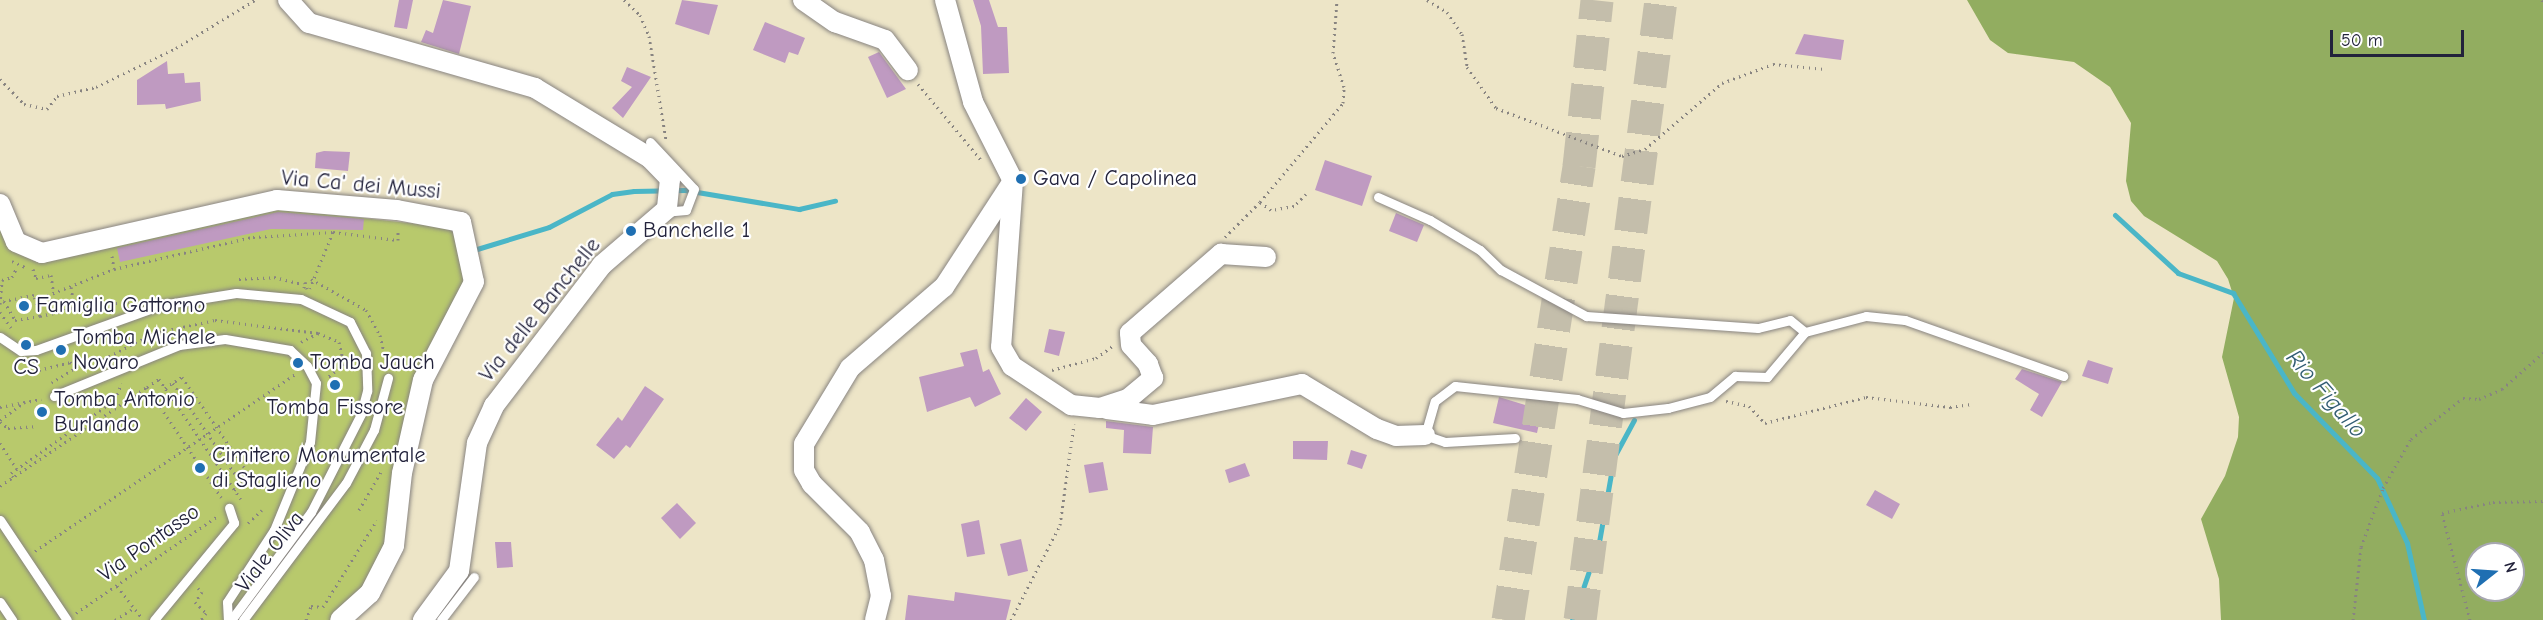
<!DOCTYPE html>
<style>
body{margin:0}
#map{position:relative;width:2543px;height:620px;overflow:hidden;background:#ede5c7;font-family:"Comic Neue",sans-serif}
div>[style]{position:absolute}
[style*='--x']{left:calc(var(--x)*1px);top:calc(var(--y)*1px);width:calc(var(--w)*1px);rotate:calc(var(--a)*1deg)}
.green>*{inset:0;background:#b8c96c}
.forest>*{inset:0;background:#92ad60}
.stream>*{height:5px;margin:-2.5px;padding:0 2.5px;transform-origin:2.5px;border-radius:2.5px;background:#4ab6c7}
.building>*{inset:0;background:#bf9ac1}
.highway-tunnel>*{height:33px;margin-top:-16.5px;transform-origin:0;background:repeating-linear-gradient(90deg,#c4beab 0 33px,transparent 0 49px)}
.path>*{height:3px;margin-top:-1.5px;transform-origin:0;background:repeating-linear-gradient(90deg,#888481 0 1.5px,transparent 0 6px)}
.roads{filter:drop-shadow(0 0 2px #888481) drop-shadow(0 0 2px #888481)}
.lane>*{height:9px;margin:-4.5px;padding:0 4.5px;transform-origin:4.5px;border-radius:4.5px;background:#fff}
.street>*{height:20px;margin:-10px;padding:0 10px;transform-origin:10px;border-radius:10px;background:#fff}
.dots>*{width:16px;height:16px;translate:-50% -50%;box-sizing:border-box;border:3px solid #fff;border-radius:50%}
span{translate:-50% -50%;white-space:nowrap;text-align:center;line-height:1.15;-webkit-text-stroke:4.5px #fff;paint-order:stroke}
.poi-label{font-size:22px;color:#22223b}
.left{translate:0 -50%;text-align:left}
.street-label{font-size:22px;color:#22223b}
.water-label{font-size:24px;color:#325d73;font-style:italic}
.north{position:absolute;left:2465px;top:542px;width:60px;height:60px;box-sizing:border-box;background:#fff;border:2px solid #a7a7b1;border-radius:50%;rotate:73deg;font-size:16px;font-weight:700;line-height:24px;text-align:center;color:#22223b}
.north::after{content:'';display:block;margin:auto;width:21px;height:27px;background:#1f6fb2;clip-path:polygon(50% 0,100% 100%,50% 72%,0 100%)}
.scale{position:absolute;left:2330px;top:30px;width:134px;height:27px;box-sizing:border-box;border:3px solid #22223b;border-top:0;padding-left:8px;font-size:18px;line-height:21px;white-space:nowrap;color:#22223b;-webkit-text-stroke:4px #fff;paint-order:stroke}
</style>
<div id="map">
<div class="green">
<div style="clip-path:polygon(269px 208px,446px 227px,457px 235px,465px 264px,464px 293px,407px 403px,391px 534px,372px 583px,334px 620px,0 620px,0 227px,10px 249px,34px 261px)"></div>
</div>
<div class="forest">
<div style="clip-path:polygon(evenodd,1967px 0,2543px 0,2543px 620px,2221px 620px,2219px 579px,2201px 519px,2225px 476px,2238px 437px,2239px 417px,2222px 357px,2234px 298px,2228px 279px,2217px 261px,2144px 216px,2131px 201px,2126px 181px,2131px 123px,2110px 87px,2074px 62px,2008px 53px,1990px 40px,1967px 0,2477px 554px,2513px 554px,2513px 590px,2477px 590px,2477px 554px)"></div>
</div>
<div class="stream">
<div style="--x:2115;--y:215;--w:86;--a:42.6"></div>
<div style="--x:2178;--y:273;--w:59;--a:20"></div>
<div style="--x:2233;--y:293;--w:117;--a:58.6"></div>
<div style="--x:2294;--y:393;--w:119;--a:45.7"></div>
<div style="--x:2377;--y:478;--w:72;--a:65.2"></div>
<div style="--x:2407;--y:543;--w:79;--a:77.6"></div>
<div style="--x:477;--y:249;--w:75;--a:-17"></div>
<div style="--x:549;--y:227;--w:71;--a:-27.6"></div>
<div style="--x:612;--y:194;--w:22;--a:-8"></div>
<div style="--x:634;--y:191;--w:51;--a:-1.1"></div>
<div style="--x:685;--y:190;--w:116;--a:9.5"></div>
<div style="--x:799;--y:209;--w:37;--a:-13"></div>
<div style="--x:1572;--y:620;--w:83;--a:-70.9"></div>
<div style="--x:1599;--y:542;--w:86;--a:-80"></div>
<div style="--x:1614;--y:457;--w:42;--a:-61.6"></div>
</div>
<div class="building">
<div style="clip-path:polygon(399px 0,413px 0,407px 29px,394px 27px)"></div>
<div style="clip-path:polygon(443px 0,471px 6px,459px 54px,421px 42px,426px 30px,433px 33px)"></div>
<div style="clip-path:polygon(682px 0,718px 5px,709px 35px,675px 24px)"></div>
<div style="clip-path:polygon(973px 0,989px 0,998px 27px,1007px 27px,1009px 73px,983px 74px,981px 26px)"></div>
<div style="clip-path:polygon(765px 22px,805px 38px,798px 55px,789px 52px,785px 63px,753px 50px)"></div>
<div style="clip-path:polygon(1804px 34px,1844px 40px,1841px 60px,1795px 54px)"></div>
<div style="clip-path:polygon(879px 52px,906px 89px,887px 98px,868px 57px)"></div>
<div style="clip-path:polygon(167px 61px,168px 74px,184px 73px,185px 83px,200px 82px,201px 101px,166px 109px,165px 104px,137px 105px,137px 80px)"></div>
<div style="clip-path:polygon(627px 67px,651px 77px,623px 118px,612px 108px,632px 87px,621px 81px)"></div>
<div style="clip-path:polygon(324px 151px,350px 152px,348px 171px,315px 168px,316px 153px)"></div>
<div style="clip-path:polygon(1325px 160px,1372px 176px,1362px 206px,1315px 190px)"></div>
<div style="clip-path:polygon(278px 212px,364px 219px,363px 230px,271px 229px,120px 262px,117px 248px)"></div>
<div style="clip-path:polygon(1396px 213px,1424px 225px,1417px 242px,1389px 231px)"></div>
<div style="clip-path:polygon(1049px 329px,1065px 332px,1059px 356px,1044px 352px)"></div>
<div style="clip-path:polygon(977px 349px,983px 372px,989px 369px,1001px 394px,975px 407px,970px 397px,927px 412px,919px 377px,964px 366px,960px 353px)"></div>
<div style="clip-path:polygon(2088px 360px,2113px 368px,2108px 384px,2082px 376px)"></div>
<div style="clip-path:polygon(2022px 369px,2062px 382px,2042px 417px,2030px 410px,2039px 394px,2015px 379px)"></div>
<div style="clip-path:polygon(645px 386px,664px 399px,630px 448px,626px 445px,614px 459px,596px 445px,618px 417px,622px 421px)"></div>
<div style="clip-path:polygon(1499px 397px,1542px 410px,1537px 433px,1493px 423px)"></div>
<div style="clip-path:polygon(1026px 398px,1042px 412px,1026px 431px,1009px 418px)"></div>
<div style="clip-path:polygon(1106px 421px,1153px 427px,1151px 454px,1123px 453px,1124px 430px,1106px 428px)"></div>
<div style="clip-path:polygon(1293px 441px,1328px 441px,1327px 460px,1293px 459px)"></div>
<div style="clip-path:polygon(1351px 450px,1367px 455px,1362px 469px,1347px 464px)"></div>
<div style="clip-path:polygon(1103px 462px,1108px 490px,1089px 493px,1084px 465px)"></div>
<div style="clip-path:polygon(1245px 463px,1250px 476px,1229px 483px,1225px 470px)"></div>
<div style="clip-path:polygon(1875px 490px,1900px 504px,1892px 519px,1866px 505px)"></div>
<div style="clip-path:polygon(677px 503px,696px 523px,680px 539px,661px 518px)"></div>
<div style="clip-path:polygon(979px 520px,985px 554px,967px 557px,961px 524px)"></div>
<div style="clip-path:polygon(1021px 539px,1028px 571px,1008px 576px,1000px 544px)"></div>
<div style="clip-path:polygon(495px 542px,511px 542px,513px 567px,497px 568px)"></div>
<div style="clip-path:polygon(955px 592px,1011px 600px,1006px 620px,905px 620px,908px 595px,954px 601px)"></div>
</div>
<div class="highway-tunnel">
<div style="--x:1508;--y:620;--w:460;--a:-81.1"></div>
<div style="--x:1579;--y:166;--w:167;--a:-83.8"></div>
<div style="--x:1580;--y:620;--w:625;--a:-82.56"></div>
</div>
<div class="path">
<div style="--x:624;--y:0;--w:22;--a:43"></div>
<div style="--x:640;--y:15;--w:23;--a:67"></div>
<div style="--x:649;--y:36;--w:105;--a:80.7"></div>
<div style="--x:1427;--y:0;--w:23;--a:31"></div>
<div style="--x:1447;--y:12;--w:27;--a:56"></div>
<div style="--x:1462;--y:34;--w:33;--a:81"></div>
<div style="--x:1467;--y:67;--w:50;--a:54.7"></div>
<div style="--x:1496;--y:108;--w:135;--a:20.9"></div>
<div style="--x:1622;--y:156;--w:24;--a:-17"></div>
<div style="--x:1645;--y:149;--w:101;--a:-40.6"></div>
<div style="--x:1722;--y:83;--w:54;--a:-20.4"></div>
<div style="--x:1773;--y:64;--w:52;--a:5.5"></div>
<div style="--x:2542;--y:0;--w:2;--a:63"></div>
<div style="--x:0;--y:79;--w:35;--a:46"></div>
<div style="--x:24;--y:104;--w:24;--a:12"></div>
<div style="--x:47;--y:109;--w:16;--a:-52"></div>
<div style="--x:57;--y:96;--w:40;--a:-13"></div>
<div style="--x:96;--y:87;--w:89;--a:-26"></div>
<div style="--x:176;--y:48;--w:92;--a:-31.3"></div>
<div style="--x:918;--y:84;--w:100;--a:50.3"></div>
<div style="--x:1306;--y:194;--w:17;--a:135"></div>
<div style="--x:1294;--y:206;--w:23;--a:170"></div>
<div style="--x:1271;--y:210;--w:14;--a:-144"></div>
<div style="--x:1260;--y:202;--w:129;--a:-50"></div>
<div style="--x:1343;--y:103;--w:16;--a:-86"></div>
<div style="--x:1344;--y:87;--w:36;--a:-108"></div>
<div style="--x:1333;--y:53;--w:53;--a:-85.7"></div>
<div style="--x:333;--y:232;--w:65;--a:7"></div>
<div style="--x:398;--y:240;--w:10;--a:-90"></div>
<div style="--x:1225;--y:237;--w:49;--a:-45"></div>
<div style="--x:112;--y:256;--w:13;--a:81"></div>
<div style="--x:12;--y:261;--w:17;--a:25"></div>
<div style="--x:33;--y:269;--w:9;--a:72"></div>
<div style="--x:36;--y:278;--w:15;--a:-11"></div>
<div style="--x:51;--y:275;--w:14;--a:82"></div>
<div style="--x:239;--y:279;--w:35;--a:-3"></div>
<div style="--x:274;--y:277;--w:30;--a:14"></div>
<div style="--x:311;--y:279;--w:63;--a:29.4"></div>
<div style="--x:366;--y:310;--w:29;--a:61"></div>
<div style="--x:380;--y:335;--w:32;--a:77"></div>
<div style="--x:71;--y:287;--w:20;--a:81"></div>
<div style="--x:304;--y:288;--w:6;--a:-81"></div>
<div style="--x:305;--y:282;--w:7;--a:74"></div>
<div style="--x:36;--y:300;--w:84;--a:-21.7"></div>
<div style="--x:114;--y:269;--w:143;--a:-13"></div>
<div style="--x:253;--y:237;--w:80;--a:-3.6"></div>
<div style="--x:333;--y:232;--w:61;--a:112.3"></div>
<div style="--x:0;--y:304;--w:24;--a:-85"></div>
<div style="--x:2;--y:280;--w:10;--a:-17"></div>
<div style="--x:12;--y:277;--w:11;--a:-63"></div>
<div style="--x:0;--y:312;--w:19;--a:55"></div>
<div style="--x:40;--y:316;--w:22;--a:-106"></div>
<div style="--x:34;--y:295;--w:31;--a:169"></div>
<div style="--x:4;--y:301;--w:22;--a:60"></div>
<div style="--x:15;--y:320;--w:25;--a:-9"></div>
<div style="--x:40;--y:316;--w:19;--a:-12"></div>
<div style="--x:59;--y:312;--w:16;--a:-18"></div>
<div style="--x:74;--y:307;--w:55;--a:-5.2"></div>
<div style="--x:301;--y:342;--w:19;--a:-28"></div>
<div style="--x:318;--y:333;--w:23;--a:23"></div>
<div style="--x:339;--y:342;--w:23;--a:77"></div>
<div style="--x:344;--y:364;--w:21;--a:141"></div>
<div style="--x:98;--y:362;--w:63;--a:-27.4"></div>
<div style="--x:154;--y:333;--w:62;--a:-12"></div>
<div style="--x:215;--y:320;--w:104;--a:7.2"></div>
<div style="--x:29;--y:363;--w:12;--a:35"></div>
<div style="--x:39;--y:370;--w:32;--a:-14"></div>
<div style="--x:70;--y:362;--w:9;--a:27"></div>
<div style="--x:78;--y:366;--w:31;--a:148"></div>
<div style="--x:1052;--y:370;--w:46;--a:-15.3"></div>
<div style="--x:1096;--y:358;--w:22;--a:-36"></div>
<div style="--x:173;--y:383;--w:122;--a:55.7"></div>
<div style="--x:147;--y:387;--w:14;--a:-34"></div>
<div style="--x:159;--y:379;--w:145;--a:55.7"></div>
<div style="--x:165;--y:388;--w:20;--a:-33"></div>
<div style="--x:182;--y:377;--w:137;--a:55.4"></div>
<div style="--x:1726;--y:401;--w:24;--a:12"></div>
<div style="--x:1749;--y:406;--w:23;--a:47"></div>
<div style="--x:1765;--y:423;--w:104;--a:-14.4"></div>
<div style="--x:1866;--y:397;--w:85;--a:6.8"></div>
<div style="--x:1950;--y:407;--w:21;--a:-8"></div>
<div style="--x:0;--y:407;--w:42;--a:-11"></div>
<div style="--x:0;--y:420;--w:31;--a:-36"></div>
<div style="--x:0;--y:422;--w:10;--a:37"></div>
<div style="--x:8;--y:428;--w:26;--a:-4"></div>
<div style="--x:0;--y:443;--w:31;--a:57"></div>
<div style="--x:13;--y:477;--w:4;--a:-117"></div>
<div style="--x:11;--y:473;--w:127;--a:-35.1"></div>
<div style="--x:115;--y:400;--w:18;--a:-68"></div>
<div style="--x:0;--y:486;--w:177;--a:-34"></div>
<div style="--x:147;--y:387;--w:133;--a:56.1"></div>
<div style="--x:234;--y:490;--w:21;--a:-35"></div>
<div style="--x:359;--y:510;--w:46;--a:-60.1"></div>
<div style="--x:248;--y:523;--w:19;--a:-43"></div>
<div style="--x:35;--y:551;--w:315;--a:-34.2"></div>
<div style="--x:117;--y:586;--w:41;--a:52"></div>
<div style="--x:198;--y:588;--w:6;--a:45"></div>
<div style="--x:202;--y:592;--w:12;--a:125"></div>
<div style="--x:195;--y:602;--w:16;--a:45"></div>
<div style="--x:206;--y:613;--w:9;--a:126"></div>
<div style="--x:76;--y:613;--w:173;--a:-34.4"></div>
<div style="--x:115;--y:620;--w:22;--a:-32"></div>
<div style="--x:306;--y:620;--w:15;--a:-70"></div>
<div style="--x:311;--y:606;--w:12;--a:5"></div>
<div style="--x:323;--y:607;--w:102;--a:-58.2"></div>
<div style="--x:1011;--y:620;--w:107;--a:-62.7"></div>
<div style="--x:1060;--y:525;--w:102;--a:-82.1"></div>
<div style="--x:2353;--y:620;--w:73;--a:-83.7"></div>
<div style="--x:2361;--y:547;--w:63;--a:-69.6"></div>
<div style="--x:2383;--y:488;--w:56;--a:-60.3"></div>
<div style="--x:2411;--y:439;--w:66;--a:-38.3"></div>
<div style="--x:2463;--y:398;--w:16;--a:4"></div>
<div style="--x:2479;--y:399;--w:25;--a:-23"></div>
<div style="--x:2502;--y:389;--w:55;--a:-41.3"></div>
<div style="--x:2470;--y:620;--w:111;--a:-104.7"></div>
<div style="--x:2442;--y:513;--w:52;--a:-12.2"></div>
<div style="--x:2493;--y:502;--w:50;--a:-1.1"></div>
</div>
<div class="roads">
<div class="lane">
<div style="--x:650;--y:142;--w:64;--a:46.9"></div>
<div style="--x:694;--y:189;--w:22;--a:111"></div>
<div style="--x:686;--y:210;--w:23;--a:175"></div>
<div style="--x:1378;--y:197;--w:57;--a:23.9"></div>
<div style="--x:1430;--y:220;--w:58;--a:31"></div>
<div style="--x:1480;--y:250;--w:29;--a:44"></div>
<div style="--x:1501;--y:270;--w:97;--a:28.4"></div>
<div style="--x:1586;--y:316;--w:172;--a:4"></div>
<div style="--x:1758;--y:328;--w:33;--a:-14"></div>
<div style="--x:1790;--y:320;--w:19;--a:39"></div>
<div style="--x:0;--y:337;--w:25;--a:34"></div>
<div style="--x:21;--y:351;--w:15;--a:-4"></div>
<div style="--x:36;--y:350;--w:133;--a:-19.8"></div>
<div style="--x:161;--y:305;--w:76;--a:-9.1"></div>
<div style="--x:236;--y:293;--w:65;--a:5.3"></div>
<div style="--x:301;--y:299;--w:54;--a:25.1"></div>
<div style="--x:350;--y:322;--w:35;--a:63"></div>
<div style="--x:366;--y:353;--w:38;--a:88"></div>
<div style="--x:367;--y:391;--w:24;--a:105"></div>
<div style="--x:361;--y:414;--w:110;--a:117"></div>
<div style="--x:311;--y:512;--w:134;--a:126.5"></div>
<div style="--x:54;--y:396;--w:135;--a:-22.2"></div>
<div style="--x:179;--y:345;--w:46;--a:-7.4"></div>
<div style="--x:225;--y:339;--w:66;--a:9.6"></div>
<div style="--x:290;--y:350;--w:23;--a:43"></div>
<div style="--x:307;--y:366;--w:19;--a:62"></div>
<div style="--x:316;--y:383;--w:59;--a:95.8"></div>
<div style="--x:310;--y:442;--w:95;--a:112.2"></div>
<div style="--x:274;--y:530;--w:86;--a:123.1"></div>
<div style="--x:227;--y:602;--w:18;--a:87"></div>
<div style="--x:1515;--y:438;--w:70;--a:176.7"></div>
<div style="--x:1445;--y:442;--w:21;--a:-161"></div>
<div style="--x:1425;--y:435;--w:35;--a:-74"></div>
<div style="--x:1435;--y:401;--w:25;--a:-37"></div>
<div style="--x:1455;--y:386;--w:123;--a:6.1"></div>
<div style="--x:1577;--y:399;--w:48;--a:16.9"></div>
<div style="--x:1623;--y:413;--w:45;--a:-6.3"></div>
<div style="--x:1668;--y:408;--w:43;--a:-14.7"></div>
<div style="--x:1710;--y:397;--w:33;--a:-40"></div>
<div style="--x:1735;--y:376;--w:32;--a:2"></div>
<div style="--x:1767;--y:377;--w:59;--a:-49.8"></div>
<div style="--x:1805;--y:332;--w:63;--a:-14.7"></div>
<div style="--x:1866;--y:316;--w:39;--a:6"></div>
<div style="--x:1905;--y:320;--w:168;--a:19.5"></div>
<div style="--x:0;--y:520;--w:120;--a:56.2"></div>
<div style="--x:0;--y:602;--w:22;--a:56"></div>
<div style="--x:154;--y:620;--w:126;--a:-50.5"></div>
<div style="--x:234;--y:523;--w:16;--a:-108"></div>
<div style="--x:243;--y:620;--w:171;--a:-53.1"></div>
<div style="--x:346;--y:483;--w:60;--a:-62.2"></div>
<div style="--x:374;--y:430;--w:54;--a:-74.9"></div>
<div style="--x:441;--y:620;--w:54;--a:-52.5"></div>
</div>
<div class="street">
<div style="--x:288;--y:0;--w:31;--a:48"></div>
<div style="--x:309;--y:23;--w:235;--a:16"></div>
<div style="--x:535;--y:88;--w:135;--a:31.3"></div>
<div style="--x:650;--y:158;--w:29;--a:46"></div>
<div style="--x:670;--y:179;--w:30;--a:96"></div>
<div style="--x:667;--y:209;--w:86;--a:139.3"></div>
<div style="--x:602;--y:265;--w:178;--a:127.5"></div>
<div style="--x:494;--y:406;--w:41;--a:114.7"></div>
<div style="--x:477;--y:443;--w:129;--a:98"></div>
<div style="--x:459;--y:571;--w:61;--a:126.3"></div>
<div style="--x:803;--y:0;--w:39;--a:35"></div>
<div style="--x:835;--y:22;--w:53;--a:19.8"></div>
<div style="--x:885;--y:40;--w:38;--a:53"></div>
<div style="--x:945;--y:0;--w:106;--a:74.6"></div>
<div style="--x:973;--y:102;--w:89;--a:63.1"></div>
<div style="--x:1013;--y:181;--w:166;--a:94.1"></div>
<div style="--x:1001;--y:347;--w:22;--a:60"></div>
<div style="--x:1012;--y:366;--w:71;--a:33.5"></div>
<div style="--x:1071;--y:405;--w:29;--a:6"></div>
<div style="--x:1100;--y:408;--w:29;--a:-18"></div>
<div style="--x:1128;--y:399;--w:33;--a:-40"></div>
<div style="--x:1153;--y:378;--w:15;--a:-110"></div>
<div style="--x:1148;--y:364;--w:25;--a:-132"></div>
<div style="--x:1131;--y:345;--w:12;--a:-95"></div>
<div style="--x:1130;--y:333;--w:121;--a:-41"></div>
<div style="--x:1221;--y:254;--w:45;--a:3.8"></div>
<div style="--x:0;--y:204;--w:41;--a:67.2"></div>
<div style="--x:16;--y:242;--w:28;--a:23"></div>
<div style="--x:42;--y:253;--w:241;--a:-12.7"></div>
<div style="--x:277;--y:200;--w:120;--a:4.8"></div>
<div style="--x:397;--y:210;--w:65;--a:10.6"></div>
<div style="--x:461;--y:222;--w:61;--a:77.8"></div>
<div style="--x:474;--y:282;--w:110;--a:117.5"></div>
<div style="--x:423;--y:380;--w:95;--a:102.7"></div>
<div style="--x:402;--y:473;--w:73;--a:96.3"></div>
<div style="--x:394;--y:546;--w:53;--a:117.1"></div>
<div style="--x:370;--y:593;--w:40;--a:138"></div>
<div style="--x:1107;--y:409;--w:46;--a:7.4"></div>
<div style="--x:1153;--y:415;--w:152;--a:-11.8"></div>
<div style="--x:1302;--y:384;--w:87;--a:31"></div>
<div style="--x:1377;--y:429;--w:20;--a:20"></div>
<div style="--x:1396;--y:436;--w:29;--a:-2"></div>
<div style="--x:875;--y:620;--w:25;--a:-76"></div>
<div style="--x:881;--y:596;--w:37;--a:-101"></div>
<div style="--x:874;--y:560;--w:31;--a:-117"></div>
<div style="--x:860;--y:532;--w:68;--a:-135"></div>
<div style="--x:812;--y:484;--w:16;--a:-120"></div>
<div style="--x:804;--y:470;--w:26;--a:-90"></div>
<div style="--x:804;--y:444;--w:89;--a:-58.8"></div>
<div style="--x:850;--y:368;--w:124;--a:-40.8"></div>
<div style="--x:944;--y:287;--w:126;--a:-56.9"></div>
</div>
</div>
<div class="dots">
<div style="left:1021px;top:179px;background:#1f6fb2"></div>
<div style="left:631px;top:231px;background:#1f6fb2"></div>
<div style="left:24px;top:306px;background:#1f6fb2"></div>
<div style="left:26px;top:345px;background:#1f6fb2"></div>
<div style="left:61px;top:350px;background:#1f6fb2"></div>
<div style="left:298px;top:363px;background:#1f6fb2"></div>
<div style="left:335px;top:385px;background:#1f6fb2"></div>
<div style="left:42px;top:412px;background:#1f6fb2"></div>
<div style="left:200px;top:468px;background:#1f6fb2"></div>
</div>
<div class="poi-label">
<span class="left" style="left:1033px;top:179px">Gava / Capolinea</span>
<span class="left" style="left:643px;top:231px">Banchelle 1</span>
<span class="left" style="left:36px;top:306px">Famiglia Gattorno</span>
<span class="left" style="left:73px;top:350px">Tomba Michele<br>Novaro</span>
<span class="left" style="left:310px;top:363px">Tomba Jauch</span>
<span style="left:26px;top:368px">CS</span>
<span class="left" style="left:54px;top:412px">Tomba Antonio<br>Burlando</span>
<span style="left:335px;top:408px">Tomba Fissore</span>
<span class="left" style="left:212px;top:468px">Cimitero Monumentale<br>di Staglieno</span>
</div>
<div class="street-label">
<span style="left:361px;top:185px;rotate:5deg">Via Ca' dei Mussi</span>
<span style="left:540px;top:310px;rotate:-51deg">Via delle Banchelle</span>
<span style="left:149px;top:543px;rotate:-35deg">Via Pontasso</span>
<span style="left:270px;top:552px;rotate:-52deg">Viale Oliva</span>
</div>
<div class="water-label">
<span style="left:2326px;top:394px;rotate:49deg">Rio Figallo</span>
</div>
<div class="north">N</div>
<div class="scale">50 m</div>
</div>
